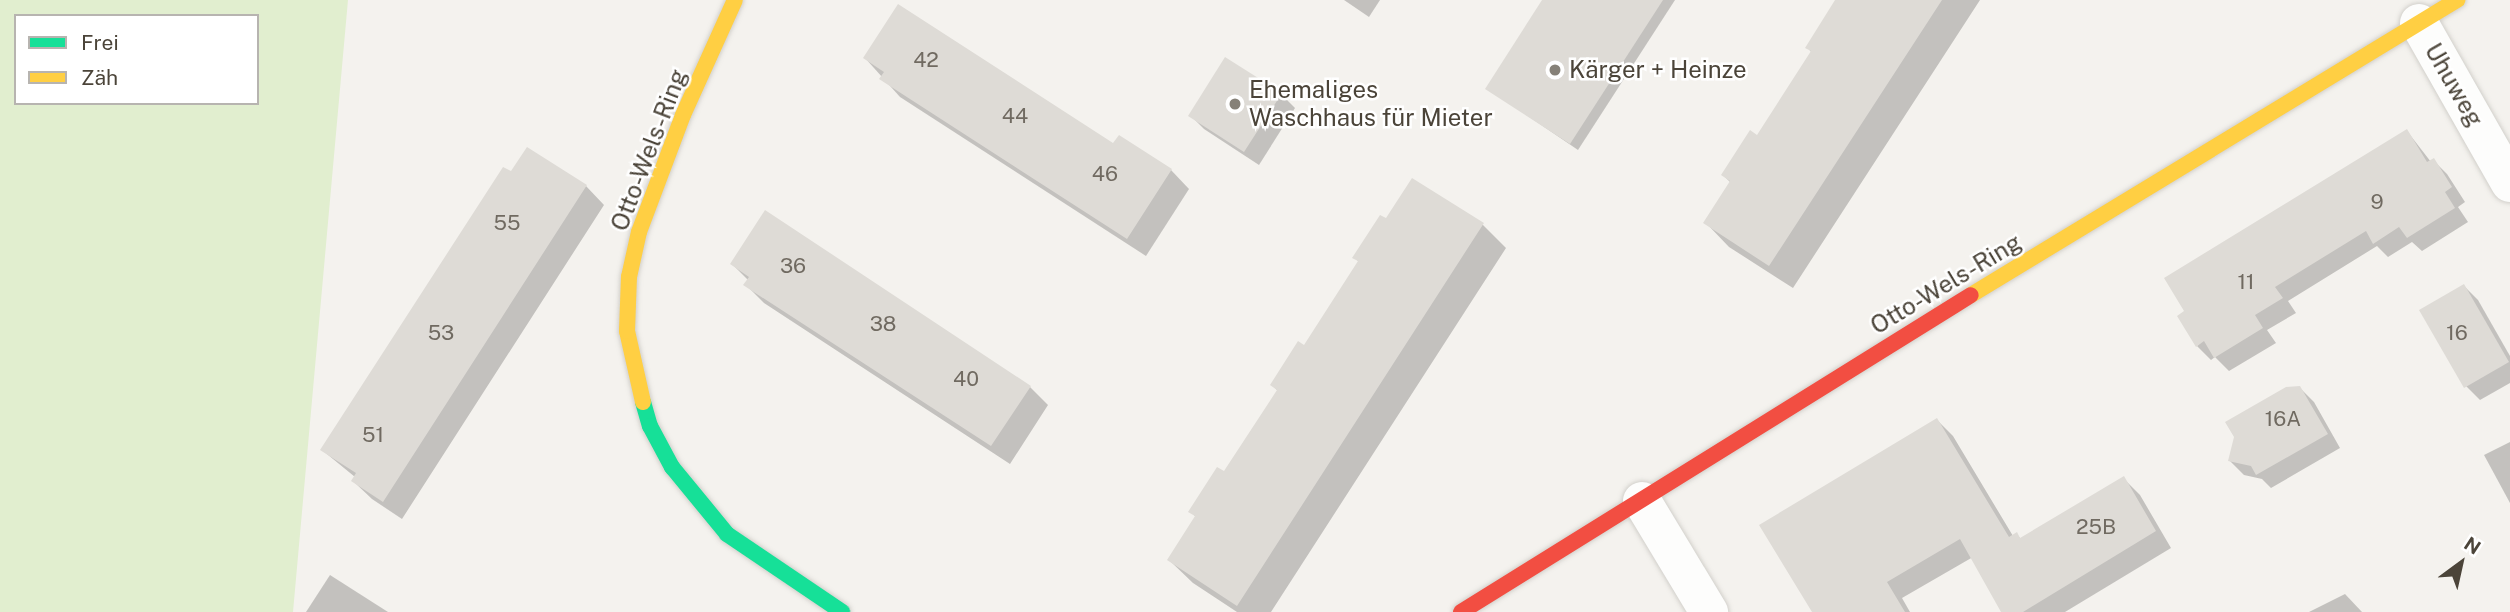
<!DOCTYPE html>
<meta charset="utf-8">
<style>
body{margin:0}
#map{position:relative;width:2510px;height:612px;overflow:hidden;background:#f4f2ee;font-family:"Public Sans",sans-serif}
div>[style]{position:absolute}
[style*='--x']{left:calc(var(--x)*1px);top:calc(var(--y)*1px);width:calc(var(--w)*1px);rotate:calc(var(--a)*1deg)}
.green>*{inset:0;background:#e1eecf}
.shadow>*{inset:0;background:#0003}
.building>*{inset:0;background:#dedbd6}
.roads{filter:drop-shadow(0 0 2px #d2d0cb) drop-shadow(0 0 2px #d2d0cb)}
.street>*{height:38px;margin:-19px;padding:0 19px;transform-origin:19px;border-radius:19px;background:#fdfdfc}
.fast>*{height:16px;margin:-8px;padding:0 8px;transform-origin:8px;border-radius:8px;background:#16e098}
.slow>*{height:16px;margin:-8px;padding:0 8px;transform-origin:8px;border-radius:8px;background:#ffcf43}
.jam>*{height:16px;margin:-8px;padding:0 8px;transform-origin:8px;border-radius:8px;background:#f24e42}
.dots>*{width:19px;height:19px;translate:-50% -50%;box-sizing:border-box;border:4px solid #fff;border-radius:50%}
span{translate:-50% -50%;white-space:nowrap;text-align:center;line-height:1.15;-webkit-text-stroke:5px #fff;paint-order:stroke}
.number-label{font-size:21px;color:#706a61}
.number-label span{-webkit-text-stroke-width:0}
.poi-label{font-size:24px;color:#4b4439}
.left{translate:0 -50%;text-align:left}
.street-label{font-size:24px;color:#4b4439}
.legend{position:absolute;left:14px;top:14px;width:245px;height:91px;box-sizing:border-box;background:#fff;border:2px solid #b7b4b0;margin:0;padding:9px 12px;list-style:none;font-size:21px;color:#4b4439}
.legend li{display:flex;align-items:center;gap:14px;height:35px}
.legend b{width:35px;border:2px solid #b7b4b0}
.north{position:absolute;left:2426px;top:528px;width:70px;height:70px;-webkit-text-stroke:5px #fff;paint-order:stroke;rotate:33deg;font-size:19px;font-weight:700;line-height:28px;text-align:center;color:#4b4439}
.north::after{content:'';display:block;margin:auto;width:24px;height:32px;background:#4b4439;clip-path:polygon(50% 0,100% 100%,50% 72%,0 100%)}
</style>
<div id="map">
<div class="green">
<div style="clip-path:polygon(evenodd,0 0,348px 0,293px 612px,0 612px,0 0,16px 16px,257px 16px,257px 103px,16px 103px,16px 16px)"></div>
</div>
<div class="shadow">
<div style="clip-path:polygon(1344px 0,1380px 0,1369px 17px)"></div>
<div style="clip-path:polygon(1544px 0,1675px 0,1578px 150px,1487px 88px)"></div>
<div style="clip-path:polygon(1846px 0,1980px 0,1793px 288px,1729px 247px,1706px 223px,1731px 183px,1723px 175px,1758px 137px,1812px 53px,1807px 47px)"></div>
<div style="clip-path:polygon(865px 58px,1113px 145px,1171px 170px,1189px 189px,1146px 256px,900px 97px)"></div>
<div style="clip-path:polygon(1281px 94px,1295px 108px,1259px 165px,1204px 129px,1190px 115px)"></div>
<div style="clip-path:polygon(2407px 131px,2431px 162px,2433px 160px,2447px 174px,2465px 202px,2458px 207px,2468px 222px,2422px 251px,2412px 242px,2388px 257px,2377px 246px,2288px 301px,2296px 313px,2267px 330px,2276px 343px,2229px 371px,2215px 357px,2211px 360px,2197px 346px)"></div>
<div style="clip-path:polygon(586px 186px,604px 205px,402px 519px,372px 499px,353px 481px,355px 477px,322px 450px)"></div>
<div style="clip-path:polygon(1386px 221px,1483px 225px,1506px 248px,1271px 612px,1237px 612px,1193px 583px,1169px 560px,1196px 517px,1190px 511px,1225px 474px,1278px 391px,1272px 385px,1305px 347px,1359px 262px,1355px 258px)"></div>
<div style="clip-path:polygon(732px 264px,1030px 387px,1048px 405px,1010px 464px,764px 303px,746px 285px,749px 281px)"></div>
<div style="clip-path:polygon(2464px 286px,2478px 300px,2510px 356px,2510px 383px,2480px 400px,2466px 386px)"></div>
<div style="clip-path:polygon(2300px 388px,2314px 402px,2340px 448px,2271px 488px,2262px 479px,2244px 475px,2230px 461px)"></div>
<div style="clip-path:polygon(1937px 420px,1953px 436px,2013px 536px,2017px 535px,2021px 539px,2124px 479px,2140px 495px,2171px 548px,2065px 612px,2005px 612px,1973px 557px,1902px 598px,1910px 612px,1814px 612px)"></div>
<div style="clip-path:polygon(2510px 442px,2510px 503px,2484px 455px)"></div>
<div style="clip-path:polygon(330px 575px,388px 612px,306px 612px)"></div>
<div style="clip-path:polygon(2345px 594px,2362px 612px,2309px 612px)"></div>
</div>
<div class="building">
<div style="clip-path:polygon(1542px 0,1663px 0,1570px 144px,1485px 89px)"></div>
<div style="clip-path:polygon(1835px 0,1942px 0,1769px 266px,1703px 223px,1730px 181px,1721px 175px,1750px 130px,1757px 135px,1811px 51px,1805px 48px)"></div>
<div style="clip-path:polygon(898px 4px,1113px 143px,1119px 135px,1172px 169px,1127px 239px,879px 79px,884px 72px,863px 58px)"></div>
<div style="clip-path:polygon(1225px 57px,1282px 93px,1244px 152px,1188px 116px)"></div>
<div style="clip-path:polygon(2407px 129px,2427px 162px,2434px 158px,2452px 187px,2445px 192px,2455px 208px,2407px 238px,2399px 227px,2373px 244px,2366px 231px,2275px 287px,2283px 298px,2255px 315px,2263px 328px,2214px 358px,2204px 341px,2196px 347px,2177px 316px,2184px 311px,2164px 278px)"></div>
<div style="clip-path:polygon(527px 147px,587px 185px,383px 502px,351px 481px,356px 473px,320px 450px,503px 167px,511px 171px)"></div>
<div style="clip-path:polygon(1412px 178px,1484px 223px,1237px 606px,1167px 560px,1195px 516px,1188px 512px,1217px 467px,1224px 471px,1277px 390px,1270px 385px,1298px 341px,1304px 345px,1358px 261px,1352px 258px,1380px 215px,1386px 218px)"></div>
<div style="clip-path:polygon(765px 210px,1031px 386px,991px 446px,743px 285px,749px 277px,730px 264px)"></div>
<div style="clip-path:polygon(2464px 284px,2509px 362px,2464px 388px,2419px 310px)"></div>
<div style="clip-path:polygon(2300px 386px,2328px 434px,2256px 475px,2251px 466px,2228px 461px,2234px 437px,2225px 422px,2286px 387px)"></div>
<div style="clip-path:polygon(1937px 418px,2009px 537px,2017px 532px,2020px 538px,2124px 476px,2156px 531px,2023px 612px,2001px 612px,1960px 539px,1887px 582px,1905px 612px,1812px 612px,1759px 525px)"></div>
</div>
<div class="roads">
<div class="street">
<div style="--x:2419;--y:23;--w:184;--a:60.4"></div>
<div style="--x:1642;--y:501;--w:130;--a:58.9"></div>
</div>
<div class="fast">
<div style="--x:643;--y:402;--w:25;--a:74"></div>
<div style="--x:650;--y:426;--w:47;--a:61.8"></div>
<div style="--x:672;--y:467;--w:87;--a:50.6"></div>
<div style="--x:727;--y:534;--w:139;--a:34.1"></div>
</div>
<div class="slow">
<div style="--x:1971;--y:295;--w:569;--a:-31.26"></div>
<div style="--x:643;--y:402;--w:73;--a:-102.7"></div>
<div style="--x:627;--y:331;--w:54;--a:-87.9"></div>
<div style="--x:629;--y:277;--w:46;--a:-77.5"></div>
<div style="--x:639;--y:232;--w:125;--a:-69.4"></div>
<div style="--x:683;--y:115;--w:126;--a:-65.7"></div>
</div>
<div class="jam">
<div style="--x:1461;--y:612;--w:600;--a:-31.86"></div>
</div>
</div>
<div class="dots">
<div style="left:1555px;top:70px;background:#868178"></div>
<div style="left:1235px;top:104px;background:#868178"></div>
</div>
<div class="number-label">
<span style="left:926px;top:60px">42</span>
<span style="left:1015px;top:116px">44</span>
<span style="left:1105px;top:174px">46</span>
<span style="left:2377px;top:202px">9</span>
<span style="left:507px;top:223px">55</span>
<span style="left:793px;top:266px">36</span>
<span style="left:2246px;top:282px">11</span>
<span style="left:883px;top:324px">38</span>
<span style="left:441px;top:333px">53</span>
<span style="left:2457px;top:333px">16</span>
<span style="left:966px;top:379px">40</span>
<span style="left:2283px;top:419px">16A</span>
<span style="left:373px;top:435px">51</span>
<span style="left:2096px;top:527px">25B</span>
</div>
<div class="poi-label">
<span class="left" style="left:1569px;top:70px">Kärger + Heinze</span>
<span class="left" style="left:1249px;top:104px">Ehemaliges<br>Waschhaus für Mieter</span>
</div>
<div class="street-label">
<span style="left:2454px;top:85px;rotate:60deg">Uhuweg</span>
<span style="left:649px;top:150px;rotate:-69deg">Otto-Wels-Ring</span>
<span style="left:1946px;top:284px;rotate:-31deg">Otto-Wels-Ring</span>
</div>
<ul class="legend">
<li><b style="height:9px;background:#16e098"></b>Frei</li>
<li><b style="height:9px;background:#ffcf43"></b>Zäh</li>
</ul>
<div class="north">N</div>
</div>
